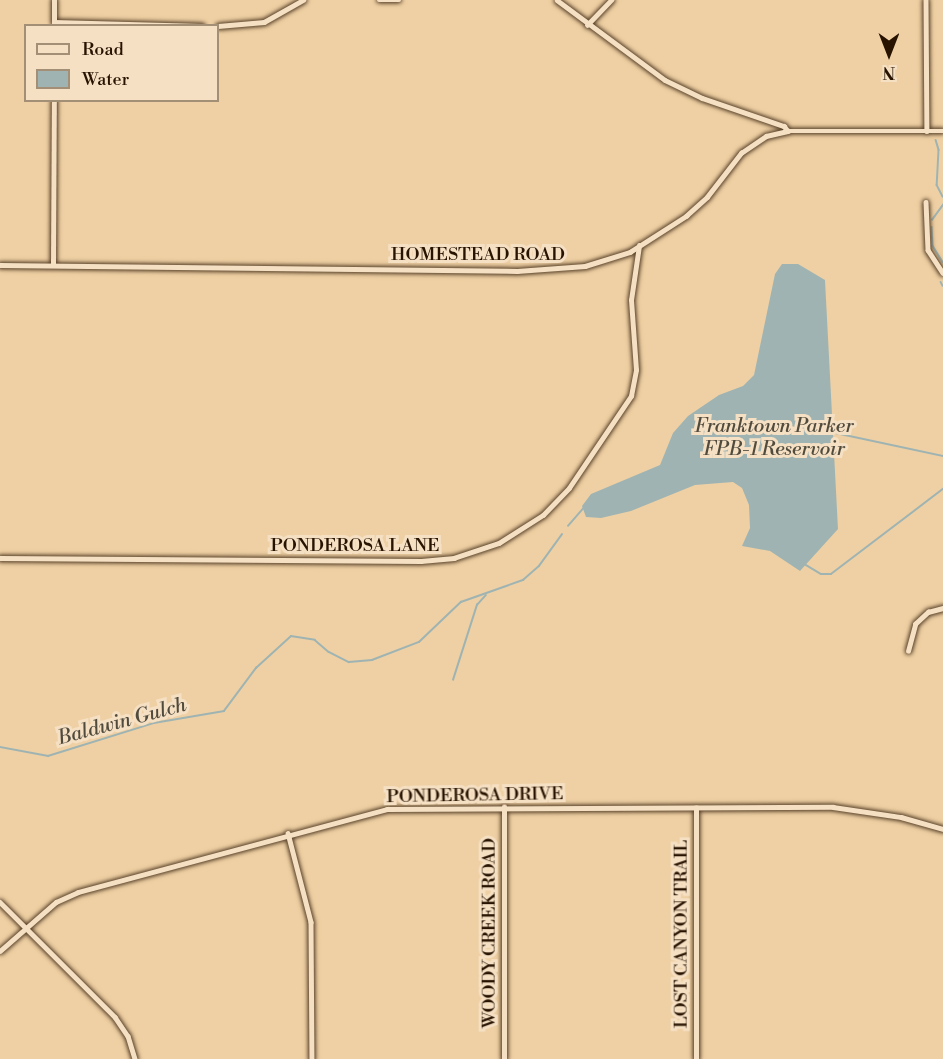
<!DOCTYPE html>
<style>
body{margin:0}
#map{position:relative;width:943px;height:1059px;overflow:hidden;background:#efd0a4;font-family:"Libre Bodoni",serif}
div>[style]{position:absolute}
[style*='--x']{left:calc(var(--x)*1px);top:calc(var(--y)*1px);width:calc(var(--w)*1px);rotate:calc(var(--a)*1deg)}
.water>*{inset:0;background:#9fb4b2}
.stream>*{height:1.5px;margin:-0.75px;padding:0 0.75px;transform-origin:0.75px;border-radius:0.75px;background:#9fb4b2}
.roads{filter:drop-shadow(0 0 2px #594229) drop-shadow(0 0 2px #594229)}
.minor>*{height:4.5px;margin:-2.25px;padding:0 2.25px;transform-origin:2.25px;border-radius:2.25px;background:#f5e0c4}
span{translate:-50% -50%;white-space:nowrap;text-align:center;line-height:1.15;-webkit-text-stroke:6px #f5e0c4;paint-order:stroke}
.street-label{font-size:18px;color:#271300}
.water-label{font-size:20px;color:#514b3e;font-style:italic}
.legend{position:absolute;left:24px;top:24px;width:195px;height:78px;box-sizing:border-box;background:#f5e0c4;border:2px solid #a38e76;margin:0;padding:8px 10px;list-style:none;font-size:18px;color:#271300}
.legend li{display:flex;align-items:center;gap:12px;height:30px}
.legend b{width:30px;border:2px solid #a38e76}
.north{position:absolute;left:859px;top:24px;width:60px;height:60px;-webkit-text-stroke:4px #f5e0c4;paint-order:stroke;rotate:180deg;font-size:16px;font-weight:700;line-height:24px;text-align:center;color:#271300}
.north::after{content:'';display:block;margin:auto;width:21px;height:27px;background:#271300;clip-path:polygon(50% 0,100% 100%,50% 72%,0 100%)}
</style>
<div id="map">
<div class="water">
<div style="clip-path:polygon(782px 264px,798px 264px,825px 280px,838px 529px,800px 571px,770px 551px,742px 546px,750px 528px,749px 505px,742px 488px,733px 482px,695px 485px,631px 511px,601px 518px,586px 517px,582px 506px,591px 494px,660px 465px,673px 433px,688px 416px,719px 395px,743px 386px,754px 375px,775px 274px)"></div>
</div>
<div class="stream">
<div style="--x:936;--y:140;--w:10;--a:73"></div>
<div style="--x:939;--y:150;--w:35;--a:93"></div>
<div style="--x:937;--y:185;--w:13;--a:63"></div>
<div style="--x:932;--y:220;--w:19;--a:-54"></div>
<div style="--x:932;--y:227;--w:19;--a:87"></div>
<div style="--x:933;--y:246;--w:19;--a:58"></div>
<div style="--x:941;--y:282;--w:4;--a:63"></div>
<div style="--x:831;--y:432;--w:115;--a:12.1"></div>
<div style="--x:568;--y:526;--w:23;--a:-49"></div>
<div style="--x:806;--y:565;--w:17;--a:31"></div>
<div style="--x:821;--y:574;--w:10;--a:0"></div>
<div style="--x:831;--y:574;--w:141;--a:-37.2"></div>
<div style="--x:453;--y:680;--w:79;--a:-72.3"></div>
<div style="--x:477;--y:605;--w:13;--a:-48"></div>
<div style="--x:0;--y:747;--w:49;--a:10.6"></div>
<div style="--x:48;--y:756;--w:111;--a:-17.3"></div>
<div style="--x:154;--y:723;--w:71;--a:-9.7"></div>
<div style="--x:224;--y:711;--w:54;--a:-53.3"></div>
<div style="--x:256;--y:668;--w:47;--a:-42.4"></div>
<div style="--x:291;--y:636;--w:24;--a:9"></div>
<div style="--x:315;--y:640;--w:18;--a:41"></div>
<div style="--x:329;--y:652;--w:22;--a:27"></div>
<div style="--x:349;--y:662;--w:23;--a:-5"></div>
<div style="--x:372;--y:660;--w:50;--a:-21"></div>
<div style="--x:419;--y:642;--w:58;--a:-43.6"></div>
<div style="--x:461;--y:602;--w:66;--a:-19.5"></div>
<div style="--x:523;--y:580;--w:21;--a:-41"></div>
<div style="--x:539;--y:566;--w:39;--a:-54"></div>
</div>
<div class="roads">
<div class="minor">
<div style="--x:379;--y:0;--w:20;--a:0"></div>
<div style="--x:557;--y:0;--w:134;--a:36.5"></div>
<div style="--x:665;--y:80;--w:41;--a:25.9"></div>
<div style="--x:702;--y:98;--w:87;--a:18.9"></div>
<div style="--x:784;--y:126;--w:6;--a:51"></div>
<div style="--x:926;--y:0;--w:131;--a:89.6"></div>
<div style="--x:54;--y:22;--w:148;--a:1.5"></div>
<div style="--x:54;--y:23;--w:23;--a:-90"></div>
<div style="--x:587;--y:25;--w:35;--a:-46"></div>
<div style="--x:218;--y:26;--w:46;--a:-5"></div>
<div style="--x:264;--y:22;--w:45;--a:-29.4"></div>
<div style="--x:926;--y:202;--w:48;--a:87.6"></div>
<div style="--x:928;--y:250;--w:27;--a:57"></div>
<div style="--x:0;--y:265;--w:517;--a:0.66"></div>
<div style="--x:517;--y:271;--w:68;--a:-4.2"></div>
<div style="--x:585;--y:266;--w:47;--a:-17.3"></div>
<div style="--x:630;--y:252;--w:67;--a:-32.7"></div>
<div style="--x:686;--y:216;--w:28;--a:-42"></div>
<div style="--x:707;--y:197;--w:56;--a:-52.3"></div>
<div style="--x:741;--y:153;--w:30;--a:-34"></div>
<div style="--x:766;--y:136;--w:23;--a:-13"></div>
<div style="--x:788;--y:131;--w:155;--a:0"></div>
<div style="--x:53;--y:265;--w:165;--a:-89.7"></div>
<div style="--x:0;--y:558;--w:421;--a:0.4"></div>
<div style="--x:421;--y:561;--w:33;--a:-5"></div>
<div style="--x:454;--y:558;--w:47;--a:-18.4"></div>
<div style="--x:499;--y:543;--w:52;--a:-32.5"></div>
<div style="--x:543;--y:515;--w:37;--a:-46"></div>
<div style="--x:569;--y:488;--w:111;--a:-56"></div>
<div style="--x:631;--y:396;--w:26;--a:-79"></div>
<div style="--x:636;--y:370;--w:70;--a:-94.1"></div>
<div style="--x:631;--y:300;--w:55;--a:-81.6"></div>
<div style="--x:908;--y:651;--w:28;--a:-75"></div>
<div style="--x:915;--y:624;--w:18;--a:-43"></div>
<div style="--x:928;--y:612;--w:16;--a:-15"></div>
<div style="--x:288;--y:833;--w:92;--a:75.5"></div>
<div style="--x:311;--y:922;--w:137;--a:89.6"></div>
<div style="--x:0;--y:902;--w:163;--a:45"></div>
<div style="--x:115;--y:1017;--w:23;--a:56"></div>
<div style="--x:128;--y:1036;--w:24;--a:73"></div>
<div style="--x:0;--y:951;--w:74;--a:-41.2"></div>
<div style="--x:56;--y:902;--w:24;--a:-24"></div>
<div style="--x:78;--y:892;--w:320;--a:-15"></div>
<div style="--x:387;--y:809;--w:446;--a:-0.3"></div>
<div style="--x:833;--y:807;--w:69;--a:8.4"></div>
<div style="--x:901;--y:817;--w:44;--a:15.9"></div>
<div style="--x:504;--y:1059;--w:252;--a:-90"></div>
<div style="--x:696;--y:1059;--w:251;--a:-90"></div>
</div>
</div>
<div class="street-label">
<span style="left:478px;top:255px">HOMESTEAD ROAD</span>
<span style="left:355px;top:546px">PONDEROSA LANE</span>
<span style="left:475px;top:796px;rotate:-1deg">PONDEROSA DRIVE</span>
<span style="left:490px;top:933px;rotate:-90deg">WOODY CREEK ROAD</span>
<span style="left:682px;top:934px;rotate:-90deg">LOST CANYON TRAIL</span>
</div>
<div class="water-label">
<span style="left:774px;top:438px">Franktown Parker<br>FPB-1 Reservoir</span>
<span style="left:122px;top:722px;rotate:-15deg">Baldwin Gulch</span>
</div>
<ul class="legend">
<li><b style="height:8px;background:#f5e0c4"></b>Road</li>
<li><b style="height:16px;background:#9fb4b2"></b>Water</li>
</ul>
<div class="north">N</div>
</div>
